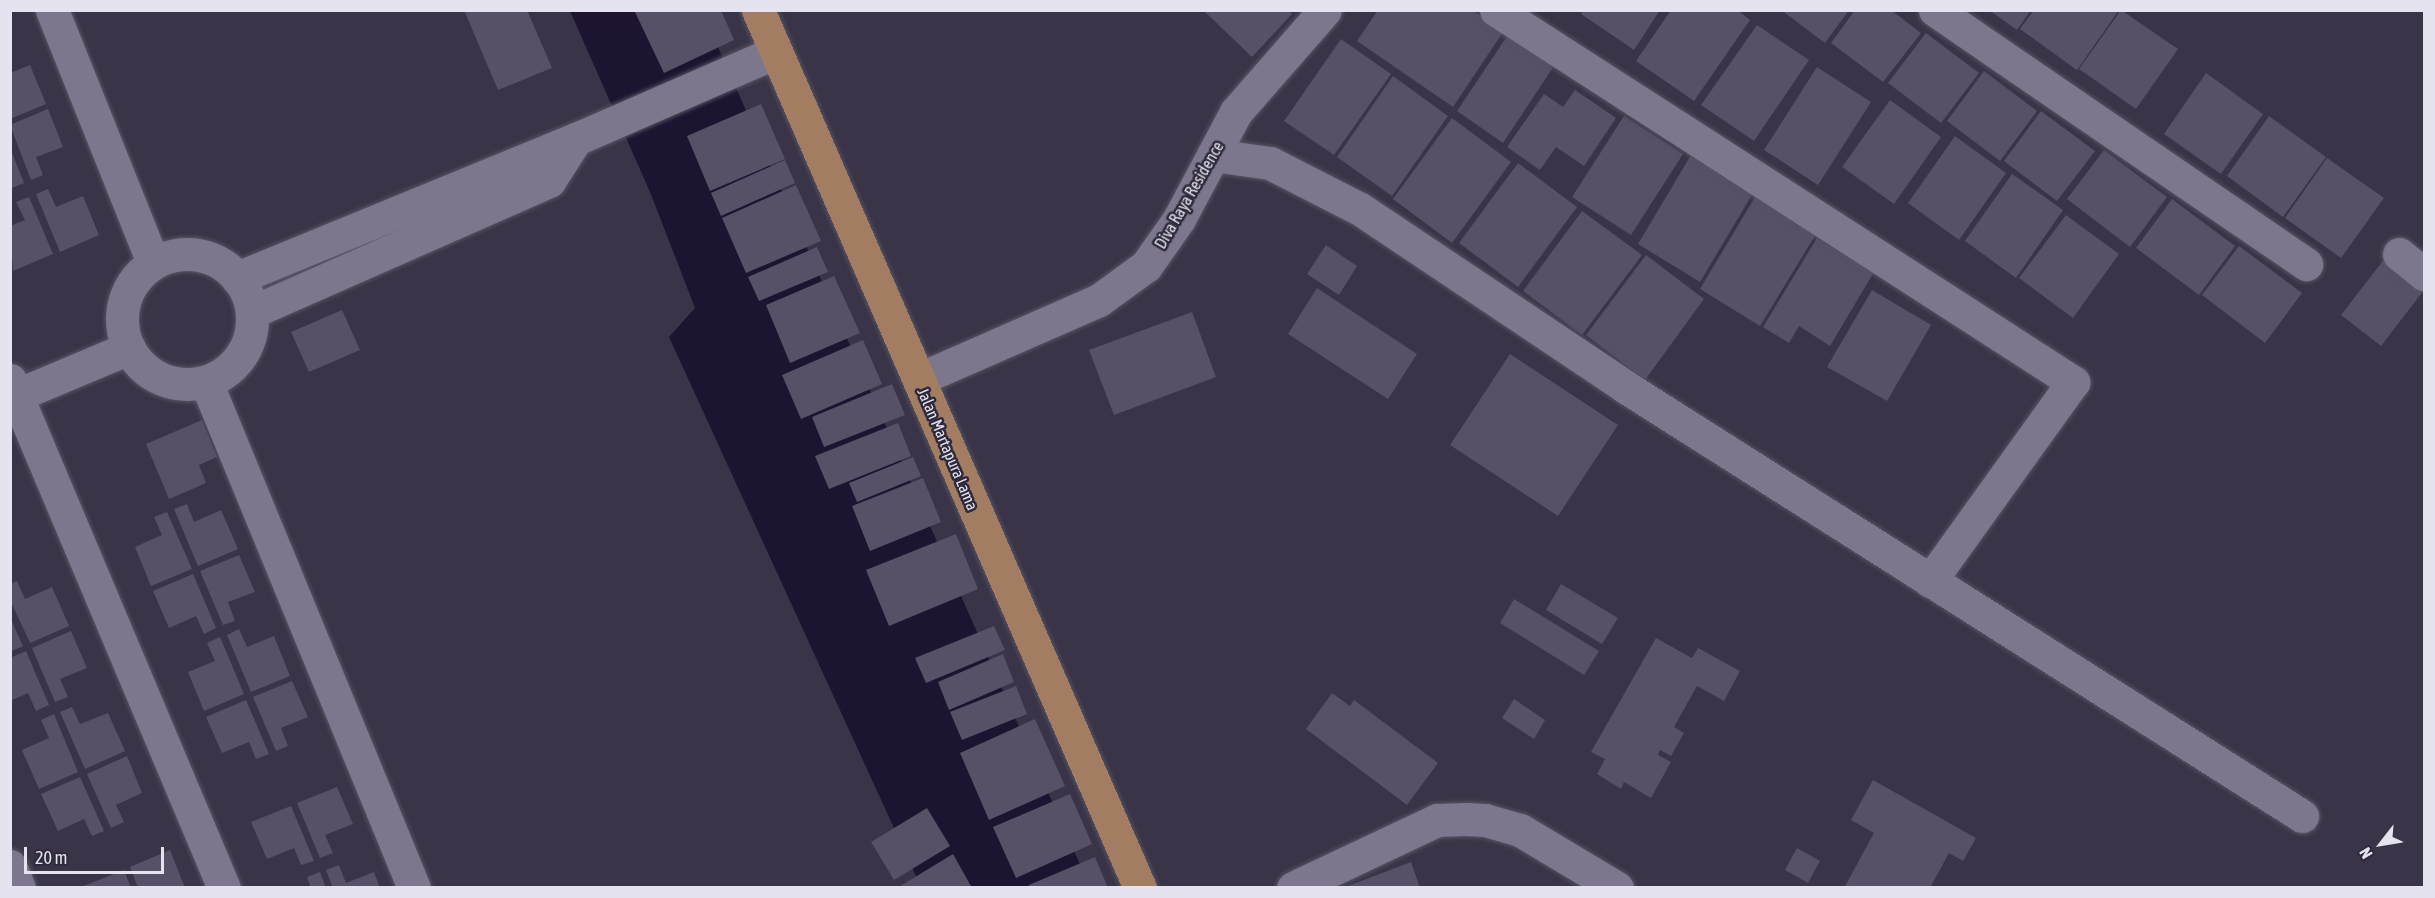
<!DOCTYPE html>
<style>
body{margin:0}
#map{position:relative;width:2435px;height:898px;overflow:hidden;background:#393447;font-family:"Asap Condensed",sans-serif}
div>[style]{position:absolute}
[style*='--x']{left:calc(var(--x)*1px);top:calc(var(--y)*1px);width:calc(var(--w)*1px);rotate:calc(var(--a)*1deg)}
.water>*{inset:0;background:#1d1431}
.building>*{inset:0;background:#565166}
.roads{filter:drop-shadow(0 0 2px #575363) drop-shadow(0 0 2px #575363)}
.street>*{height:33px;margin:-16.5px;padding:0 16.5px;transform-origin:16.5px;border-radius:16.5px;background:#7c778d}
.street>.ring{margin:-16.5px;padding:0;box-sizing:content-box;background:none;border:33px solid #7c778d;border-radius:50%}
.primary>*{height:33px;margin:-16.5px;padding:0 16.5px;transform-origin:16.5px;border-radius:16.5px;background:#a27d62}
span{translate:-50% -50%;white-space:nowrap;text-align:center;line-height:1.15;-webkit-text-stroke:5px #2e2a3c;paint-order:stroke}
.street-label{font-size:16px;color:#e5e3ef}
.frame{position:absolute;inset:0;border:12px solid #e5e3ef;pointer-events:none}
.north{position:absolute;left:2351px;top:814px;width:60px;height:60px;-webkit-text-stroke:4px #2e2a3c;paint-order:stroke;rotate:239deg;font-size:16px;font-weight:700;line-height:24px;text-align:center;color:#e5e3ef}
.north::after{content:'';display:block;margin:auto;width:21px;height:27px;background:#e5e3ef;clip-path:polygon(50% 0,100% 100%,50% 72%,0 100%)}
.scale{position:absolute;left:24px;top:847px;width:140px;height:27px;box-sizing:border-box;border:3px solid #e5e3ef;border-top:0;padding-left:8px;font-size:18px;line-height:21px;white-space:nowrap;color:#e5e3ef;-webkit-text-stroke:4px #2e2a3c;paint-order:stroke}
</style>
<div id="map">
<div class="water">
<div style="clip-path:polygon(570px 11px,702px 11px,1090px 887px,921px 887px,669px 337px,695px 308px,650px 192px)"></div>
</div>
<div class="building">
<div style="clip-path:polygon(464px 10px,527px 10px,552px 68px,498px 90px)"></div>
<div style="clip-path:polygon(634px 10px,721px 10px,734px 40px,664px 73px)"></div>
<div style="clip-path:polygon(1203px 10px,1288px 10px,1292px 14px,1252px 57px)"></div>
<div style="clip-path:polygon(1378px 10px,1472px 10px,1503px 32px,1453px 107px,1357px 41px)"></div>
<div style="clip-path:polygon(1583px 10px,1660px 10px,1634px 50px,1581px 14px)"></div>
<div style="clip-path:polygon(1671px 10px,1737px 10px,1750px 20px,1694px 101px,1636px 61px)"></div>
<div style="clip-path:polygon(1781px 10px,1849px 10px,1825px 43px)"></div>
<div style="clip-path:polygon(1855px 10px,1891px 10px,1921px 33px,1883px 82px,1831px 43px)"></div>
<div style="clip-path:polygon(1989px 10px,2031px 10px,2017px 30px)"></div>
<div style="clip-path:polygon(2034px 10px,2119px 10px,2077px 70px,2020px 29px)"></div>
<div style="clip-path:polygon(2121px 10px,2178px 49px,2136px 109px,2079px 69px)"></div>
<div style="clip-path:polygon(1757px 25px,1809px 60px,1754px 141px,1701px 105px)"></div>
<div style="clip-path:polygon(1510px 32px,1556px 63px,1503px 143px,1457px 111px)"></div>
<div style="clip-path:polygon(1926px 33px,1979px 73px,1941px 123px,1888px 83px)"></div>
<div style="clip-path:polygon(1341px 39px,1391px 74px,1334px 155px,1284px 121px)"></div>
<div style="clip-path:polygon(30px 65px,46px 104px,10px 119px,10px 73px)"></div>
<div style="clip-path:polygon(1817px 67px,1871px 102px,1818px 185px,1764px 150px)"></div>
<div style="clip-path:polygon(1984px 71px,2037px 111px,2000px 161px,1947px 121px)"></div>
<div style="clip-path:polygon(2206px 73px,2263px 114px,2221px 174px,2164px 134px)"></div>
<div style="clip-path:polygon(1393px 76px,1448px 116px,1392px 196px,1337px 157px)"></div>
<div style="clip-path:polygon(1575px 90px,1616px 118px,1584px 166px,1556px 147px,1540px 170px,1507px 147px,1544px 94px,1563px 107px)"></div>
<div style="clip-path:polygon(1890px 100px,1941px 137px,1894px 204px,1842px 167px)"></div>
<div style="clip-path:polygon(761px 104px,785px 159px,710px 191px,687px 136px)"></div>
<div style="clip-path:polygon(48px 109px,63px 147px,36px 157px,43px 175px,31px 180px,10px 125px)"></div>
<div style="clip-path:polygon(2041px 111px,2095px 151px,2057px 201px,2004px 161px)"></div>
<div style="clip-path:polygon(1624px 116px,1683px 154px,1631px 235px,1572px 197px)"></div>
<div style="clip-path:polygon(2269px 116px,2326px 157px,2283px 217px,2227px 176px)"></div>
<div style="clip-path:polygon(1452px 118px,1511px 162px,1452px 243px,1393px 199px)"></div>
<div style="clip-path:polygon(1955px 136px,2006px 173px,1959px 240px,1908px 203px)"></div>
<div style="clip-path:polygon(11px 150px,24px 183px,12px 188px,10px 185px)"></div>
<div style="clip-path:polygon(2104px 150px,2167px 197px,2130px 247px,2067px 199px)"></div>
<div style="clip-path:polygon(1691px 155px,1753px 193px,1700px 282px,1638px 244px)"></div>
<div style="clip-path:polygon(2327px 158px,2384px 198px,2341px 258px,2285px 218px)"></div>
<div style="clip-path:polygon(785px 160px,795px 183px,721px 216px,711px 193px)"></div>
<div style="clip-path:polygon(1518px 163px,1577px 207px,1518px 287px,1459px 243px)"></div>
<div style="clip-path:polygon(2012px 174px,2063px 210px,2016px 278px,1965px 241px)"></div>
<div style="clip-path:polygon(796px 185px,821px 241px,746px 273px,722px 218px)"></div>
<div style="clip-path:polygon(48px 189px,56px 207px,83px 196px,99px 235px,60px 252px,36px 194px)"></div>
<div style="clip-path:polygon(29px 197px,53px 254px,13px 271px,10px 226px,25px 220px,16px 202px)"></div>
<div style="clip-path:polygon(1755px 197px,1816px 234px,1760px 326px,1700px 289px)"></div>
<div style="clip-path:polygon(2172px 199px,2235px 246px,2199px 295px,2136px 248px)"></div>
<div style="clip-path:polygon(1582px 211px,1642px 255px,1582px 335px,1523px 291px)"></div>
<div style="clip-path:polygon(2066px 215px,2119px 254px,2073px 318px,2019px 278px)"></div>
<div style="clip-path:polygon(1817px 238px,1874px 272px,1830px 346px,1799px 326px,1789px 343px,1763px 327px)"></div>
<div style="clip-path:polygon(1326px 245px,1357px 266px,1339px 295px,1307px 274px)"></div>
<div style="clip-path:polygon(2239px 246px,2302px 293px,2265px 343px,2202px 295px)"></div>
<div style="clip-path:polygon(817px 247px,828px 272px,759px 301px,748px 277px)"></div>
<div style="clip-path:polygon(2389px 253px,2424px 290px,2381px 346px,2341px 315px)"></div>
<div style="clip-path:polygon(1646px 255px,1704px 299px,1645px 380px,1586px 335px)"></div>
<div style="clip-path:polygon(834px 276px,860px 333px,790px 363px,766px 305px)"></div>
<div style="clip-path:polygon(1317px 288px,1417px 354px,1388px 399px,1288px 334px)"></div>
<div style="clip-path:polygon(1872px 290px,1931px 325px,1887px 401px,1827px 367px)"></div>
<div style="clip-path:polygon(342px 310px,360px 350px,309px 372px,291px 332px)"></div>
<div style="clip-path:polygon(1192px 312px,1216px 377px,1114px 415px,1089px 350px)"></div>
<div style="clip-path:polygon(863px 340px,882px 384px,801px 419px,782px 375px)"></div>
<div style="clip-path:polygon(1510px 354px,1618px 425px,1558px 516px,1450px 445px)"></div>
<div style="clip-path:polygon(892px 384px,905px 415px,824px 447px,812px 417px)"></div>
<div style="clip-path:polygon(202px 420px,217px 457px,199px 465px,206px 483px,169px 499px,146px 444px)"></div>
<div style="clip-path:polygon(898px 423px,911px 456px,829px 489px,815px 456px)"></div>
<div style="clip-path:polygon(913px 457px,921px 476px,857px 502px,849px 483px)"></div>
<div style="clip-path:polygon(923px 478px,941px 522px,870px 551px,852px 506px)"></div>
<div style="clip-path:polygon(187px 504px,194px 522px,221px 510px,238px 549px,198px 566px,174px 509px)"></div>
<div style="clip-path:polygon(167px 512px,192px 569px,151px 586px,135px 547px,162px 535px,154px 517px)"></div>
<div style="clip-path:polygon(956px 534px,978px 589px,889px 626px,866px 570px)"></div>
<div style="clip-path:polygon(239px 555px,255px 592px,228px 602px,235px 621px,223px 625px,200px 571px)"></div>
<div style="clip-path:polygon(193px 574px,216px 628px,204px 634px,196px 616px,169px 628px,153px 591px)"></div>
<div style="clip-path:polygon(17px 581px,25px 599px,52px 587px,69px 626px,30px 643px,10px 600px,10px 584px)"></div>
<div style="clip-path:polygon(1561px 584px,1618px 618px,1602px 644px,1546px 610px)"></div>
<div style="clip-path:polygon(1514px 599px,1599px 651px,1584px 675px,1500px 623px)"></div>
<div style="clip-path:polygon(10px 617px,23px 646px,10px 652px)"></div>
<div style="clip-path:polygon(994px 626px,1005px 650px,926px 683px,915px 658px)"></div>
<div style="clip-path:polygon(239px 629px,247px 647px,274px 636px,290px 676px,251px 692px,227px 635px)"></div>
<div style="clip-path:polygon(71px 631px,87px 668px,60px 679px,68px 697px,55px 702px,32px 648px)"></div>
<div style="clip-path:polygon(220px 637px,244px 694px,204px 711px,188px 672px,215px 661px,207px 643px)"></div>
<div style="clip-path:polygon(1656px 638px,1692px 658px,1698px 648px,1740px 671px,1724px 701px,1697px 686px,1674px 727px,1684px 733px,1671px 756px,1660px 750px,1658px 755px,1671px 762px,1651px 798px,1624px 782px,1621px 789px,1597px 774px,1605px 759px,1591px 752px)"></div>
<div style="clip-path:polygon(26px 651px,49px 705px,36px 711px,28px 693px,10px 701px,10px 658px)"></div>
<div style="clip-path:polygon(1003px 654px,1014px 682px,949px 710px,938px 682px)"></div>
<div style="clip-path:polygon(292px 681px,308px 717px,281px 728px,288px 746px,276px 751px,253px 697px)"></div>
<div style="clip-path:polygon(1016px 686px,1027px 714px,962px 740px,950px 712px)"></div>
<div style="clip-path:polygon(1332px 693px,1350px 706px,1354px 700px,1438px 763px,1407px 805px,1306px 729px)"></div>
<div style="clip-path:polygon(1514px 699px,1545px 720px,1534px 739px,1502px 718px)"></div>
<div style="clip-path:polygon(246px 700px,269px 754px,256px 759px,249px 742px,222px 753px,206px 717px)"></div>
<div style="clip-path:polygon(72px 707px,80px 724px,108px 713px,125px 751px,85px 769px,60px 712px)"></div>
<div style="clip-path:polygon(54px 714px,78px 772px,39px 789px,22px 750px,49px 738px,41px 720px)"></div>
<div style="clip-path:polygon(1035px 719px,1065px 786px,989px 820px,960px 753px)"></div>
<div style="clip-path:polygon(127px 756px,142px 793px,116px 805px,124px 822px,111px 828px,87px 774px)"></div>
<div style="clip-path:polygon(80px 777px,104px 831px,92px 836px,84px 819px,58px 831px,41px 794px)"></div>
<div style="clip-path:polygon(1873px 780px,1976px 838px,1963px 861px,1949px 853px,1930px 888px,1844px 888px,1874px 833px,1851px 820px)"></div>
<div style="clip-path:polygon(337px 787px,353px 824px,325px 835px,333px 853px,320px 858px,297px 803px)"></div>
<div style="clip-path:polygon(1070px 794px,1092px 844px,1016px 878px,993px 827px)"></div>
<div style="clip-path:polygon(291px 806px,314px 861px,301px 865px,294px 848px,267px 859px,251px 822px)"></div>
<div style="clip-path:polygon(927px 808px,950px 846px,894px 880px,871px 842px)"></div>
<div style="clip-path:polygon(1797px 848px,1820px 861px,1808px 883px,1785px 870px)"></div>
<div style="clip-path:polygon(170px 850px,185px 888px,138px 888px,130px 867px)"></div>
<div style="clip-path:polygon(953px 854px,972px 888px,897px 888px)"></div>
<div style="clip-path:polygon(1095px 857px,1108px 888px,1030px 888px,1029px 885px)"></div>
<div style="clip-path:polygon(1411px 862px,1420px 888px,1345px 888px,1345px 887px)"></div>
<div style="clip-path:polygon(339px 865px,346px 883px,374px 872px,380px 888px,333px 888px,326px 870px)"></div>
<div style="clip-path:polygon(124px 870px,131px 888px,81px 888px,81px 887px)"></div>
<div style="clip-path:polygon(320px 872px,326px 888px,311px 888px,307px 877px)"></div>
</div>
<div class="roads">
<div class="street">
<div style="--x:52;--y:10;--w:271;--a:68.2"></div>
<div style="--x:1496;--y:10;--w:687;--a:32.81"></div>
<div style="--x:2073;--y:382;--w:245;--a:125.7"></div>
<div style="--x:1935;--y:10;--w:450;--a:34.4"></div>
<div style="--x:1213;--y:155;--w:58;--a:8"></div>
<div style="--x:1270;--y:163;--w:101;--a:27.1"></div>
<div style="--x:1360;--y:209;--w:318;--a:33.8"></div>
<div style="--x:1624;--y:386;--w:803;--a:32.38"></div>
<div class="ring" style="left:122px;top:254px;width:97px;height:97px"></div>
<div style="--x:2399;--y:254;--w:32;--a:39"></div>
<div style="--x:237;--y:278;--w:366;--a:-22.3"></div>
<div style="--x:252;--y:312;--w:325;--a:-23.8"></div>
<div style="--x:549;--y:181;--w:50;--a:-57.3"></div>
<div style="--x:576;--y:139;--w:218;--a:-23.5"></div>
<div style="--x:919;--y:379;--w:197;--a:-23.7"></div>
<div style="--x:1099;--y:300;--w:58;--a:-35.9"></div>
<div style="--x:1146;--y:266;--w:57;--a:-54.9"></div>
<div style="--x:1179;--y:219;--w:121;--a:-62"></div>
<div style="--x:1236;--y:112;--w:135;--a:-48.9"></div>
<div style="--x:10;--y:380;--w:551;--a:67.16"></div>
<div style="--x:206;--y:382;--w:547;--a:67.65"></div>
<div style="--x:10;--y:398;--w:129;--a:-22.8"></div>
<div style="--x:10;--y:866;--w:24;--a:68"></div>
<div style="--x:1293;--y:888;--w:159;--a:-25.3"></div>
<div style="--x:1437;--y:820;--w:29;--a:-2"></div>
<div style="--x:1466;--y:819;--w:19;--a:3"></div>
<div style="--x:1485;--y:820;--w:36;--a:16"></div>
<div style="--x:1520;--y:830;--w:113;--a:30.9"></div>
</div>
<div class="primary">
<div style="--x:758;--y:10;--w:958;--a:66.49"></div>
</div>
</div>
<div class="street-label">
<span style="left:1189px;top:195px;rotate:-60deg">Diva Raya Residence</span>
<span style="left:948px;top:449px;rotate:67deg">Jalan Martapura Lama</span>
</div>
<div class="frame"></div>
<div class="north">N</div>
<div class="scale">20 m</div>
</div>
